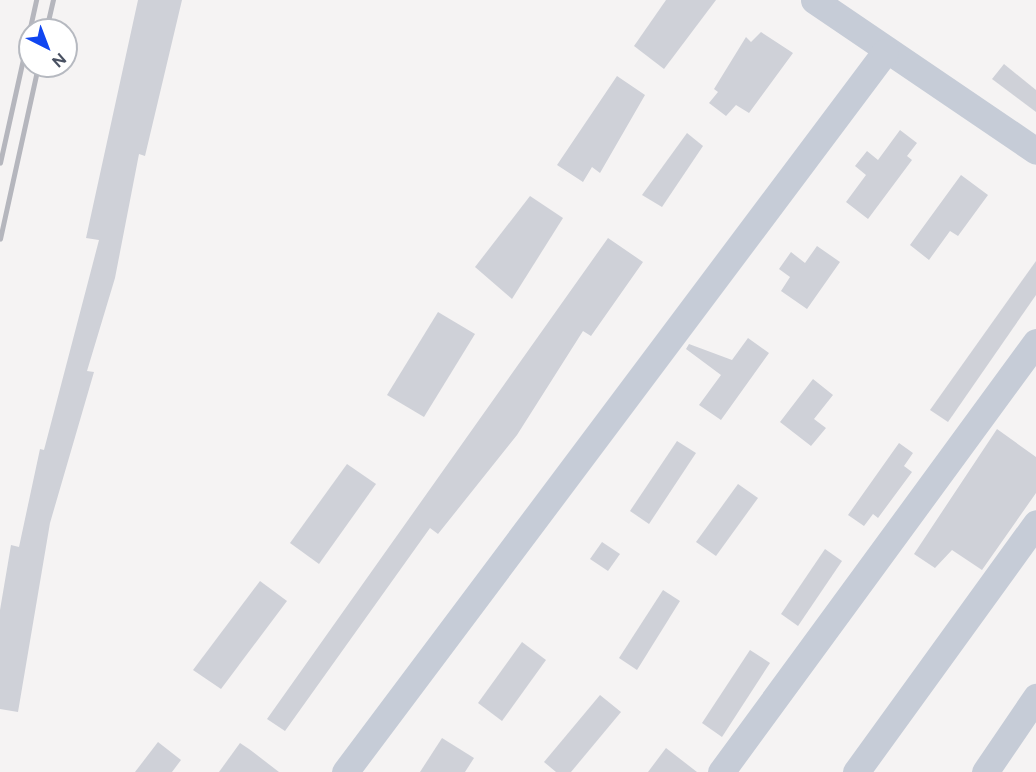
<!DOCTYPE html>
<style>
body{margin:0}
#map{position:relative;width:1036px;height:772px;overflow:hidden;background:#f5f3f3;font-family:Figtree,sans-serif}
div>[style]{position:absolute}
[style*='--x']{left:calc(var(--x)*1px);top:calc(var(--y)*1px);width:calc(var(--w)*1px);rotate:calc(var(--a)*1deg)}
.building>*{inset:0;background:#cfd1d8}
.minor>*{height:27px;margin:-13.5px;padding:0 13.5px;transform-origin:13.5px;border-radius:13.5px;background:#c6ccd7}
.rail>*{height:4.5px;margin:-2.25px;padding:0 2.25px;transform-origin:2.25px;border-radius:2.25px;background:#b5b6bd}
span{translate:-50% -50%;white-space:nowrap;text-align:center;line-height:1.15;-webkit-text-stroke:6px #fff;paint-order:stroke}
.north{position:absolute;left:18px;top:18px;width:60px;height:60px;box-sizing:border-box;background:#fff;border:2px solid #b6b9c0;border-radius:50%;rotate:138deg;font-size:16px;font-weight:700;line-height:24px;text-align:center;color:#495162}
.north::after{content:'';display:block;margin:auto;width:21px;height:27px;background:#1146f0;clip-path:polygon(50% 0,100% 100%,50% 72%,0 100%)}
</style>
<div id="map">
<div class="building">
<div style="clip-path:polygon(138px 0,182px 0,145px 156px,139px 154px,115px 278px,87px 371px,94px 372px,50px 523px,18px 712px,0 709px,0 610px,11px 545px,19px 547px,40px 449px,44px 450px,99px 240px,86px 238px)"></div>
<div style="clip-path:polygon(666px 0,716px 0,664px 69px,634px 46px)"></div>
<div style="clip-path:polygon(761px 32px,793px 53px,749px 113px,736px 105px,726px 116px,709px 103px,718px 92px,714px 89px,746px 37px,751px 42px)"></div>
<div style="clip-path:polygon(1004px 64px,1036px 90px,1036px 112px,992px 79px)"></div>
<div style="clip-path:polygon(617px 76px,645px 95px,600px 173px,592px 167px,583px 182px,557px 165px)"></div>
<div style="clip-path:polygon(900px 130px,917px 143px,907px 156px,912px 160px,868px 219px,846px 202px,866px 175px,855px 166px,867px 151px,878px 160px)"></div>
<div style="clip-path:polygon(687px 133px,703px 146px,662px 207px,642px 195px)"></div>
<div style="clip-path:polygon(961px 175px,988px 195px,958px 236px,950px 231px,929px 260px,910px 245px)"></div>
<div style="clip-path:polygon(530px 196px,563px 218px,512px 299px,475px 267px)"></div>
<div style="clip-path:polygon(608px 238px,643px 262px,591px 336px,583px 331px,517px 435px,438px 534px,430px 528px,285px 731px,267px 719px)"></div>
<div style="clip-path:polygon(817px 246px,840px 262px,807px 309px,781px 291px,790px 277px,779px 269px,791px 252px,805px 263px)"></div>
<div style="clip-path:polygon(1036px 261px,1036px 295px,948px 422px,930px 410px)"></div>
<div style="clip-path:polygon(438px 312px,475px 334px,424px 417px,387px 395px)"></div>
<div style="clip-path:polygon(748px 338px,769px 353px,721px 420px,699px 405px,721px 375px,686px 349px,689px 344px,732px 360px)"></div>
<div style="clip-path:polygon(813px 379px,833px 395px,814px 419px,826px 428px,811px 446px,780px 422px)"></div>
<div style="clip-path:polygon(997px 429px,1036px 457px,1036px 493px,982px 570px,952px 550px,935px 568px,914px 554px)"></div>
<div style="clip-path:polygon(677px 441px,696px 453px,649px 524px,630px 511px)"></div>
<div style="clip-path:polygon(899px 443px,913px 453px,904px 466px,912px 472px,878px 518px,873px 514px,864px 526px,848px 515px)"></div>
<div style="clip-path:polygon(347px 464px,376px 484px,319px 564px,290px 543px)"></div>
<div style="clip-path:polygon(738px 484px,758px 498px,716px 556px,696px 542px)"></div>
<div style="clip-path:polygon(602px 542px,620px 554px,608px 571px,590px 559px)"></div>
<div style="clip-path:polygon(825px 549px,842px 561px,798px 626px,781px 614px)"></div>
<div style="clip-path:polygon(260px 581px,287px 601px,221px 689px,193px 670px)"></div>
<div style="clip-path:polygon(663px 590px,680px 601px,637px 670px,619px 658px)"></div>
<div style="clip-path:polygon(522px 642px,546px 660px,502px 721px,478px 703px)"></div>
<div style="clip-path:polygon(750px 650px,770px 663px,722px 737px,702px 723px)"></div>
<div style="clip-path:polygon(600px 695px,621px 712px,571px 772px,556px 772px,544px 762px)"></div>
<div style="clip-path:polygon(442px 738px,474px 758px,465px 772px,420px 772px)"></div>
<div style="clip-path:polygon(158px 742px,181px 760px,172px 772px,135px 772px)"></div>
<div style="clip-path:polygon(240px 743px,249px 749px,279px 772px,219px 772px)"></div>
<div style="clip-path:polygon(666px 748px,697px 772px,648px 772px)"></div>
</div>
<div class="minor">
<div style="--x:814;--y:0;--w:268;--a:34.2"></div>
<div style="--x:345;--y:772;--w:900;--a:-53.13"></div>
<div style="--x:721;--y:772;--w:533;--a:-53.78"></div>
<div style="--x:856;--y:772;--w:307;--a:-54.1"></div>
<div style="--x:985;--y:772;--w:91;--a:-55.8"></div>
</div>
<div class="rail">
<div style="--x:46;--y:30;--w:31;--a:-77"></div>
<div style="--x:0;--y:163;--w:167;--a:-77.5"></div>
<div style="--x:0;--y:239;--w:177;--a:-77.6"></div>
</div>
<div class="north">N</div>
</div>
